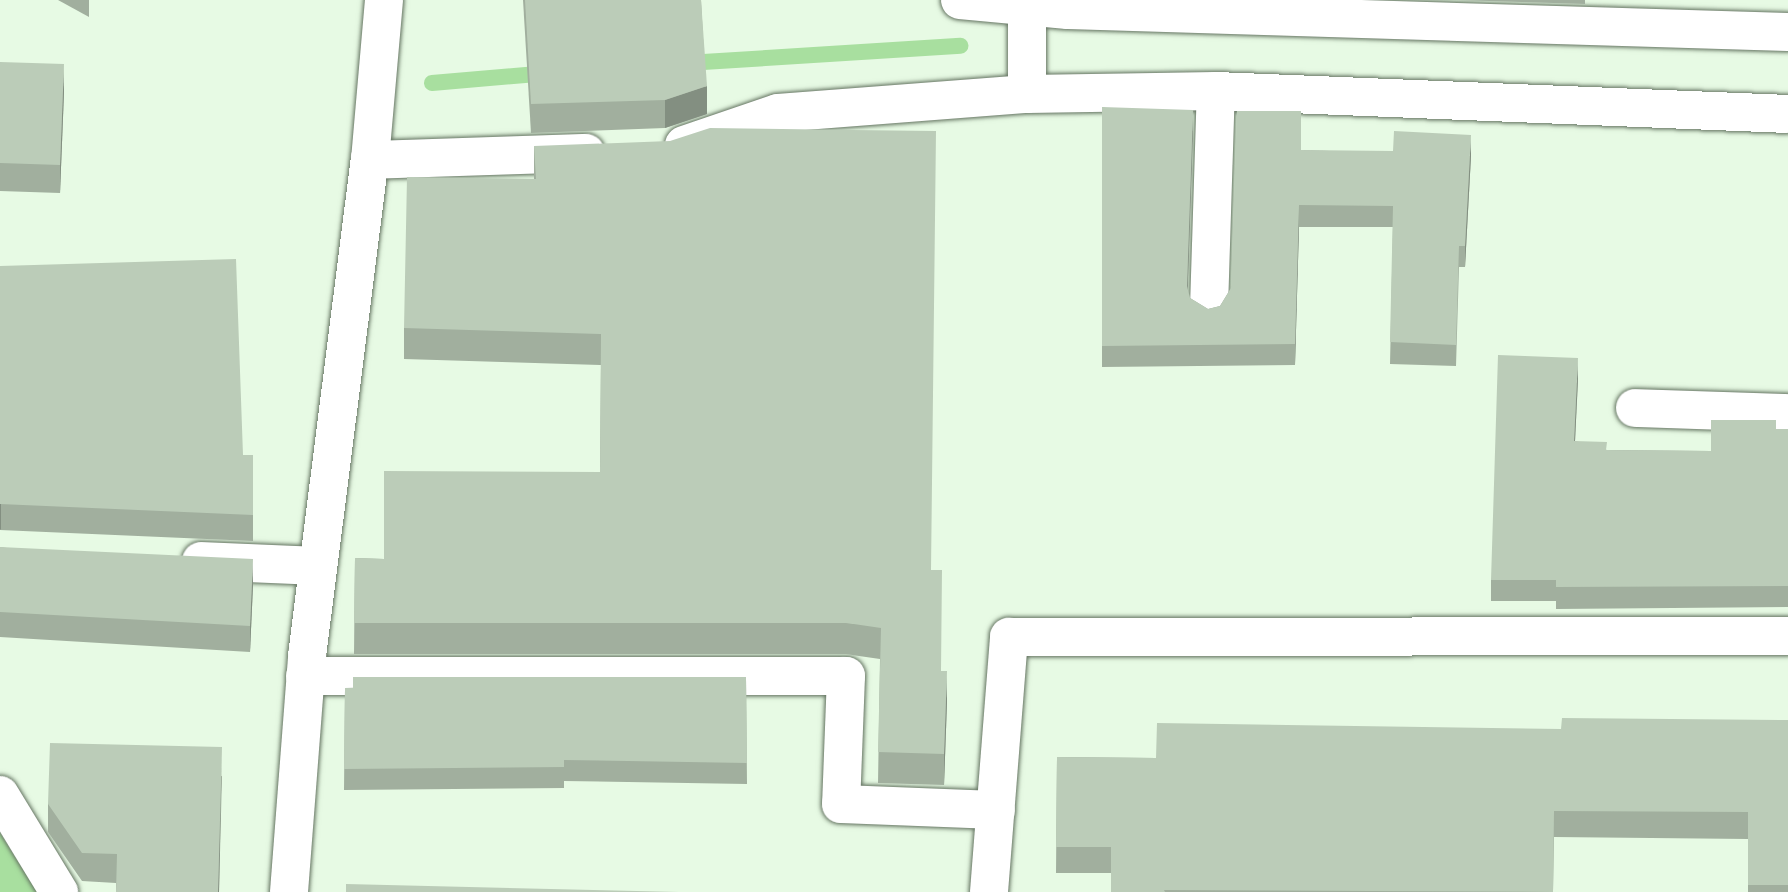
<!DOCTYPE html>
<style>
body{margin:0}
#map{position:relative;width:1788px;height:892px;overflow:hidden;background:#e7fae4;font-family:Overpass,sans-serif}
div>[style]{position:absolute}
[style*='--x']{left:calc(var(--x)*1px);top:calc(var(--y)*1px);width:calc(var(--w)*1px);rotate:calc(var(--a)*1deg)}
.water>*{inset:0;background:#a8df9f}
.stream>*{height:16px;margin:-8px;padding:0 8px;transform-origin:8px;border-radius:8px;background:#a8df9f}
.roads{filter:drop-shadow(0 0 2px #657562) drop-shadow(0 0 2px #657562)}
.minor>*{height:38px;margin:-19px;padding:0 19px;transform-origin:19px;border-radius:19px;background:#fff}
.wall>*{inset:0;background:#a1af9e}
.shaded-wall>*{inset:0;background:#838f81}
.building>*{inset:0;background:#bbccb8}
span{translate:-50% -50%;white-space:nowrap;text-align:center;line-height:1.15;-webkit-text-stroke:5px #e7fae4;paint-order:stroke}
</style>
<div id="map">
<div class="water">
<div style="clip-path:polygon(0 833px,37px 892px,0 892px)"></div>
</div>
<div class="stream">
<div style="--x:687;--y:63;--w:274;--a:-3.6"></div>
<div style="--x:432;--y:83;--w:117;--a:-4.9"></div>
</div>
<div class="roads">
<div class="minor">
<div style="--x:960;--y:0;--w:108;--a:5.3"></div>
<div style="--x:1068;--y:10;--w:720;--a:1.75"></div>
<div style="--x:1027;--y:6;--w:88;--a:90"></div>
<div style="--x:684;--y:145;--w:99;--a:-18.8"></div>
<div style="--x:778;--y:113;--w:250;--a:-4.4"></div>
<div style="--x:1027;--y:94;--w:189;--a:-0.9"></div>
<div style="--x:1216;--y:91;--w:572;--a:2.3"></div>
<div style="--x:370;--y:160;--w:216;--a:-1.9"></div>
<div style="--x:1209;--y:308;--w:217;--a:-88.2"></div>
<div style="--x:1635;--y:408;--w:153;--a:1.9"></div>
<div style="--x:201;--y:561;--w:117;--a:2.4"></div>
<div style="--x:305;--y:676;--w:541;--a:0"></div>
<div style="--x:846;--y:676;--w:128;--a:92.2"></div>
<div style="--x:841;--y:804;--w:155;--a:2.2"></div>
<div style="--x:0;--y:795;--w:114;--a:58.7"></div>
<div style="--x:289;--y:892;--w:237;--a:-85.6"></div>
<div style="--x:307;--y:656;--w:500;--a:-82.8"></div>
<div style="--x:370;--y:160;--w:161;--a:-85"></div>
<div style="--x:989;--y:892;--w:256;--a:-85.5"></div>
<div style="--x:1009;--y:637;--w:779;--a:-0.07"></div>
</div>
</div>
<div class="wall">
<div style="clip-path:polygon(58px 0,89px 0,89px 17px)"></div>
<div style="clip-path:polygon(523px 0,701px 0,707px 114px,665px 128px,531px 133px)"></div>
<div style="clip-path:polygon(1457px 0,1585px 0,1585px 4px)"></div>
<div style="clip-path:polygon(0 62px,64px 92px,60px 193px,0 191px)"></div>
<div style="clip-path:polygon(1102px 107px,1193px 131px,1188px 289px,1190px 298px,1208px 309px,1220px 306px,1231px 288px,1301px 150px,1471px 156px,1465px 267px,1459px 267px,1456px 366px,1390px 364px,1393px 227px,1299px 227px,1295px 365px,1102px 367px)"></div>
<div style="clip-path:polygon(534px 146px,931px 570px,941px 671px,947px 702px,944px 785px,878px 783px,880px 659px,846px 654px,354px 654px,355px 558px,384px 559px,600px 472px,601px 365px,404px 359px,404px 328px,534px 179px)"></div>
<div style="clip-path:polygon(0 266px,243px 455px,253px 455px,253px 541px,0 530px)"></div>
<div style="clip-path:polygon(1578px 379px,1575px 441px,1607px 450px,1711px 451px,1776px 429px,1788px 429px,1788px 607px,1556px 609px,1556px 601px,1491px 601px,1491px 580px)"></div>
<div style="clip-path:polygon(0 547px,253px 585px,250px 652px,0 637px)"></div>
<div style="clip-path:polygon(746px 677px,747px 784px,564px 781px,564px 788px,344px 790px,345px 688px)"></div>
<div style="clip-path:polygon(1788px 720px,1788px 892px,1748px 892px,1748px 839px,1554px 837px,1553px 892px,1111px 892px,1111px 873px,1056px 873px,1057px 757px,1156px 758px,1561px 729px)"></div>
<div style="clip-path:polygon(222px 776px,219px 892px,116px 892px,116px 883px,82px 881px,48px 832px,48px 804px)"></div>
</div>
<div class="shaded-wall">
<div style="clip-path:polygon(64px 64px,64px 92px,60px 193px,60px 165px)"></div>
<div style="clip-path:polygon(707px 86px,707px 114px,665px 128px,665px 100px)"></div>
<div style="clip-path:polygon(1193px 110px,1193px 131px,1187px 307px,1187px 286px)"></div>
<div style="clip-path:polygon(1471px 135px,1471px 156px,1465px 267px,1465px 246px)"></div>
<div style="clip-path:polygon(1299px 205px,1299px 227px,1295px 365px,1295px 344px)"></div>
<div style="clip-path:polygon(1578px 358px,1578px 379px,1574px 462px,1574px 441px)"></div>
<div style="clip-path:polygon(1px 503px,1px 529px,0 530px,0 504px)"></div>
<div style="clip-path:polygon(253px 559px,253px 585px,250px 652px,250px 626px)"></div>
<div style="clip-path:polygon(947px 671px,947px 702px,944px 785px,944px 754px)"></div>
<div style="clip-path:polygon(222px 747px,219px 892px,218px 892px)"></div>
</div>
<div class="building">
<div style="clip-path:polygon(525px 0,701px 0,707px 86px,665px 100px,531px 104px)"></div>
<div style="clip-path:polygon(0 62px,64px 64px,60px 165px,0 163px)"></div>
<div style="clip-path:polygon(1102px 107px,1193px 110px,1187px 286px,1190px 298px,1208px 309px,1220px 306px,1231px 288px,1237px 111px,1301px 111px,1301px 150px,1393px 151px,1394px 131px,1471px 135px,1465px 246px,1459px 246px,1456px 345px,1390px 342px,1393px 206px,1299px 205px,1295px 344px,1102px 346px)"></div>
<div style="clip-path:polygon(710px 128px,936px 131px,931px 570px,942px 570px,941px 671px,947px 671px,944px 754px,878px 752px,881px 628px,846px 623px,354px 623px,355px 558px,384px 559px,384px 471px,600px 472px,601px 334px,404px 328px,407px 177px,536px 179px,534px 146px,670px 141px)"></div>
<div style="clip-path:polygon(236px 259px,243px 455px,253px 455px,253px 515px,0 504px,0 266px)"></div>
<div style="clip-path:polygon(1498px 355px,1578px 358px,1574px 441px,1607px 442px,1606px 450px,1711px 451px,1711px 420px,1776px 420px,1776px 429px,1788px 429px,1788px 586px,1556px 587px,1556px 580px,1491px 580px)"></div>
<div style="clip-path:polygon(0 547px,253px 559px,250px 626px,0 612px)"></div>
<div style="clip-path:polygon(353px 677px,746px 677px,747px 763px,564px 760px,564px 767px,344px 769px,345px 688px,353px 688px)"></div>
<div style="clip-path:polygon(1562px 718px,1788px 720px,1788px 885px,1748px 885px,1748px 812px,1554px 811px,1553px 892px,1164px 890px,1165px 892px,1111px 892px,1111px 847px,1056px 847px,1057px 757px,1156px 758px,1157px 723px,1561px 729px)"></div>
<div style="clip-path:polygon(50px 743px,222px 747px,218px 892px,116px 892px,117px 854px,82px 853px,48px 804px)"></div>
<div style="clip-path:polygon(346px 884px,679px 892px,346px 892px)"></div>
</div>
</div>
